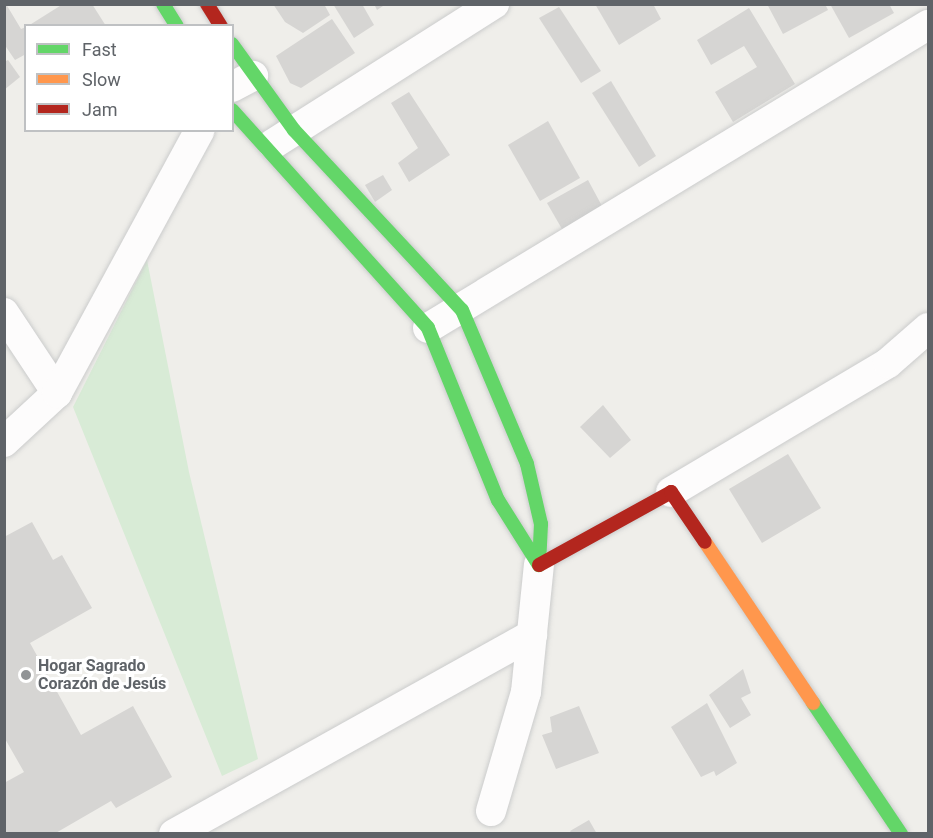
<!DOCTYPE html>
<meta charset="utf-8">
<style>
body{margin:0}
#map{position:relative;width:933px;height:838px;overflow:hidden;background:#efeeea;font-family:Roboto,sans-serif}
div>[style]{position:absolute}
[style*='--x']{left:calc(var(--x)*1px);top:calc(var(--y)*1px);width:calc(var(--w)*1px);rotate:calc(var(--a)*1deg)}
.green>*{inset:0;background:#d8ebd6}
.building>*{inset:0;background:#d6d5d3}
.roads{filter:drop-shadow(0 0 2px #cbcccc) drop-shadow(0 0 2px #cbcccc)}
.street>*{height:30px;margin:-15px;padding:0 15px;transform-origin:15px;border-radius:15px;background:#fdfcfc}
.fast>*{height:14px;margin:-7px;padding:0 7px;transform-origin:7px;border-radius:7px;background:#63d668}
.slow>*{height:14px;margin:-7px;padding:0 7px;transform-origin:7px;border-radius:7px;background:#ff974d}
.jam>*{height:14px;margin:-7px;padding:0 7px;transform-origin:7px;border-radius:7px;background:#b3261e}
.dots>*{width:16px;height:16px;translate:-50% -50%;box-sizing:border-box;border:3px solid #fff;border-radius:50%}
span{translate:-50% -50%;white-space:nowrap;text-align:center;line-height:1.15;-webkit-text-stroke:6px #fff;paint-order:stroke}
.poi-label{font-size:16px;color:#5f6368;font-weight:700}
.left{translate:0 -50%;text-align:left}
.frame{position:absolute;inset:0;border:6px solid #5f6368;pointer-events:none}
.legend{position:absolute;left:24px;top:24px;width:210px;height:108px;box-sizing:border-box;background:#fff;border:2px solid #bfc1c3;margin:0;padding:8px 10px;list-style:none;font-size:18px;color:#5f6368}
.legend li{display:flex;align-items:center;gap:12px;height:30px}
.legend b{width:30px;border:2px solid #bfc1c3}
</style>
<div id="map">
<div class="green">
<div style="clip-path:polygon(147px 260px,189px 472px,258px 759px,222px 776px,73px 407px)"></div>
</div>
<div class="building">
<div style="clip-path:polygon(6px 4px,21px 29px,26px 27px,26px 54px,15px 60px,4px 44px)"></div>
<div style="clip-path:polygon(63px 4px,92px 4px,106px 26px,28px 26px)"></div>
<div style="clip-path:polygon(273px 4px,324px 4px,330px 15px,303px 33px,285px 22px)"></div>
<div style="clip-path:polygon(333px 4px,362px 4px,374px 25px,354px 38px)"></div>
<div style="clip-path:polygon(374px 4px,386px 4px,377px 10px)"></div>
<div style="clip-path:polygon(595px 4px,653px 4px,661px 19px,619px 45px)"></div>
<div style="clip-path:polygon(767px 4px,825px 4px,828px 10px,783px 34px)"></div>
<div style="clip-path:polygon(830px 4px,889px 4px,894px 13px,849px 38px)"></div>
<div style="clip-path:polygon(559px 7px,601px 71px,581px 83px,539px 18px)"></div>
<div style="clip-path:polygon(749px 8px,795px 84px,733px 122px,715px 92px,757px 67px,744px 46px,711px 65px,697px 40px)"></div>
<div style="clip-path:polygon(332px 19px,355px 53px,301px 88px,290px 83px,276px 56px)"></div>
<div style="clip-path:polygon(8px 60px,20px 77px,4px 90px,4px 62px)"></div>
<div style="clip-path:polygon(611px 81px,656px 156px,639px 167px,592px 93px)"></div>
<div style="clip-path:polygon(409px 92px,450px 155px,409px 182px,398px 163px,418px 148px,391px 103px)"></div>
<div style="clip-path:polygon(548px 121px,580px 178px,540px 201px,508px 145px)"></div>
<div style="clip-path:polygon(383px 175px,392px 190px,375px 202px,365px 185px)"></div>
<div style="clip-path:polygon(588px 180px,602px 206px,562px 229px,547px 203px)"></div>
<div style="clip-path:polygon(603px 405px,631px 440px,610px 458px,580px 427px)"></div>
<div style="clip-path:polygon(788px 454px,821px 508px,762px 543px,729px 489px)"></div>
<div style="clip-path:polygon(32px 522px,53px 560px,62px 555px,92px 608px,30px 643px,81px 735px,133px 706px,172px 777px,116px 808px,111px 801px,54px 834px,4px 834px,4px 783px,24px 772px,4px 737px,4px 537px)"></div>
<div style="clip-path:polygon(743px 669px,751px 693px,741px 698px,751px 715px,730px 728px,709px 695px)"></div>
<div style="clip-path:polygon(707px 703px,737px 763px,716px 776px,714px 771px,701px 777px,671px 727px)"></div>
<div style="clip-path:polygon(579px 706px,599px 753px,556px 769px,542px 735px,552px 732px,550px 717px)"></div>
<div style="clip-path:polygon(589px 820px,597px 834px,572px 834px,570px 831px)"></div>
</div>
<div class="roads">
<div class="street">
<div style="--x:232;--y:87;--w:24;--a:-28"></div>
<div style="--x:273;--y:144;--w:262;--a:-32.4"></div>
<div style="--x:4;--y:313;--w:96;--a:56.5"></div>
<div style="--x:428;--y:328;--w:585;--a:-31.22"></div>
<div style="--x:4;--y:442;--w:72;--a:-42.8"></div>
<div style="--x:57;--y:393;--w:299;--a:-61.5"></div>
<div style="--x:671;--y:492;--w:252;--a:-30.7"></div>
<div style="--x:888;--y:363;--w:53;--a:-41.2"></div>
<div style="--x:491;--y:811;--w:124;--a:-73.6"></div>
<div style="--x:526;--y:692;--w:128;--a:-84.2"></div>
<div style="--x:174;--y:834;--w:410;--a:-29.1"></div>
</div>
<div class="fast">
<div style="--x:163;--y:4;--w:26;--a:58"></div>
<div style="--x:232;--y:44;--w:106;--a:54.2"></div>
<div style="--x:294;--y:130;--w:246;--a:47"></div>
<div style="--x:462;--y:310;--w:167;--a:67.1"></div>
<div style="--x:527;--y:464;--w:62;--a:76.9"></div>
<div style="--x:541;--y:524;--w:41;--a:92.8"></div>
<div style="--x:232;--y:110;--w:293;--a:48"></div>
<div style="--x:428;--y:328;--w:186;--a:67.9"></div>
<div style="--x:498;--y:500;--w:77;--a:57.8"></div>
<div style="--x:813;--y:703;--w:158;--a:56.1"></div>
</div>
<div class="slow">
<div style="--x:705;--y:542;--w:194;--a:56.1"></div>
</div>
<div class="jam">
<div style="--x:207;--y:4;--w:26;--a:58"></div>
<div style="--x:539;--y:565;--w:151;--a:-28.9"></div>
<div style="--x:671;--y:492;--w:60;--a:55.8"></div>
</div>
</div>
<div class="dots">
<div style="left:26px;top:675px;background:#919496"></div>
</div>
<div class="poi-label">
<span class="left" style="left:38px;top:675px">Hogar Sagrado<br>Corazón de Jesús</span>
</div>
<div class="frame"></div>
<ul class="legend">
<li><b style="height:8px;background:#63d668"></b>Fast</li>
<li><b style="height:8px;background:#ff974d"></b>Slow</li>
<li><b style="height:8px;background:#b3261e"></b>Jam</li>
</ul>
</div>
